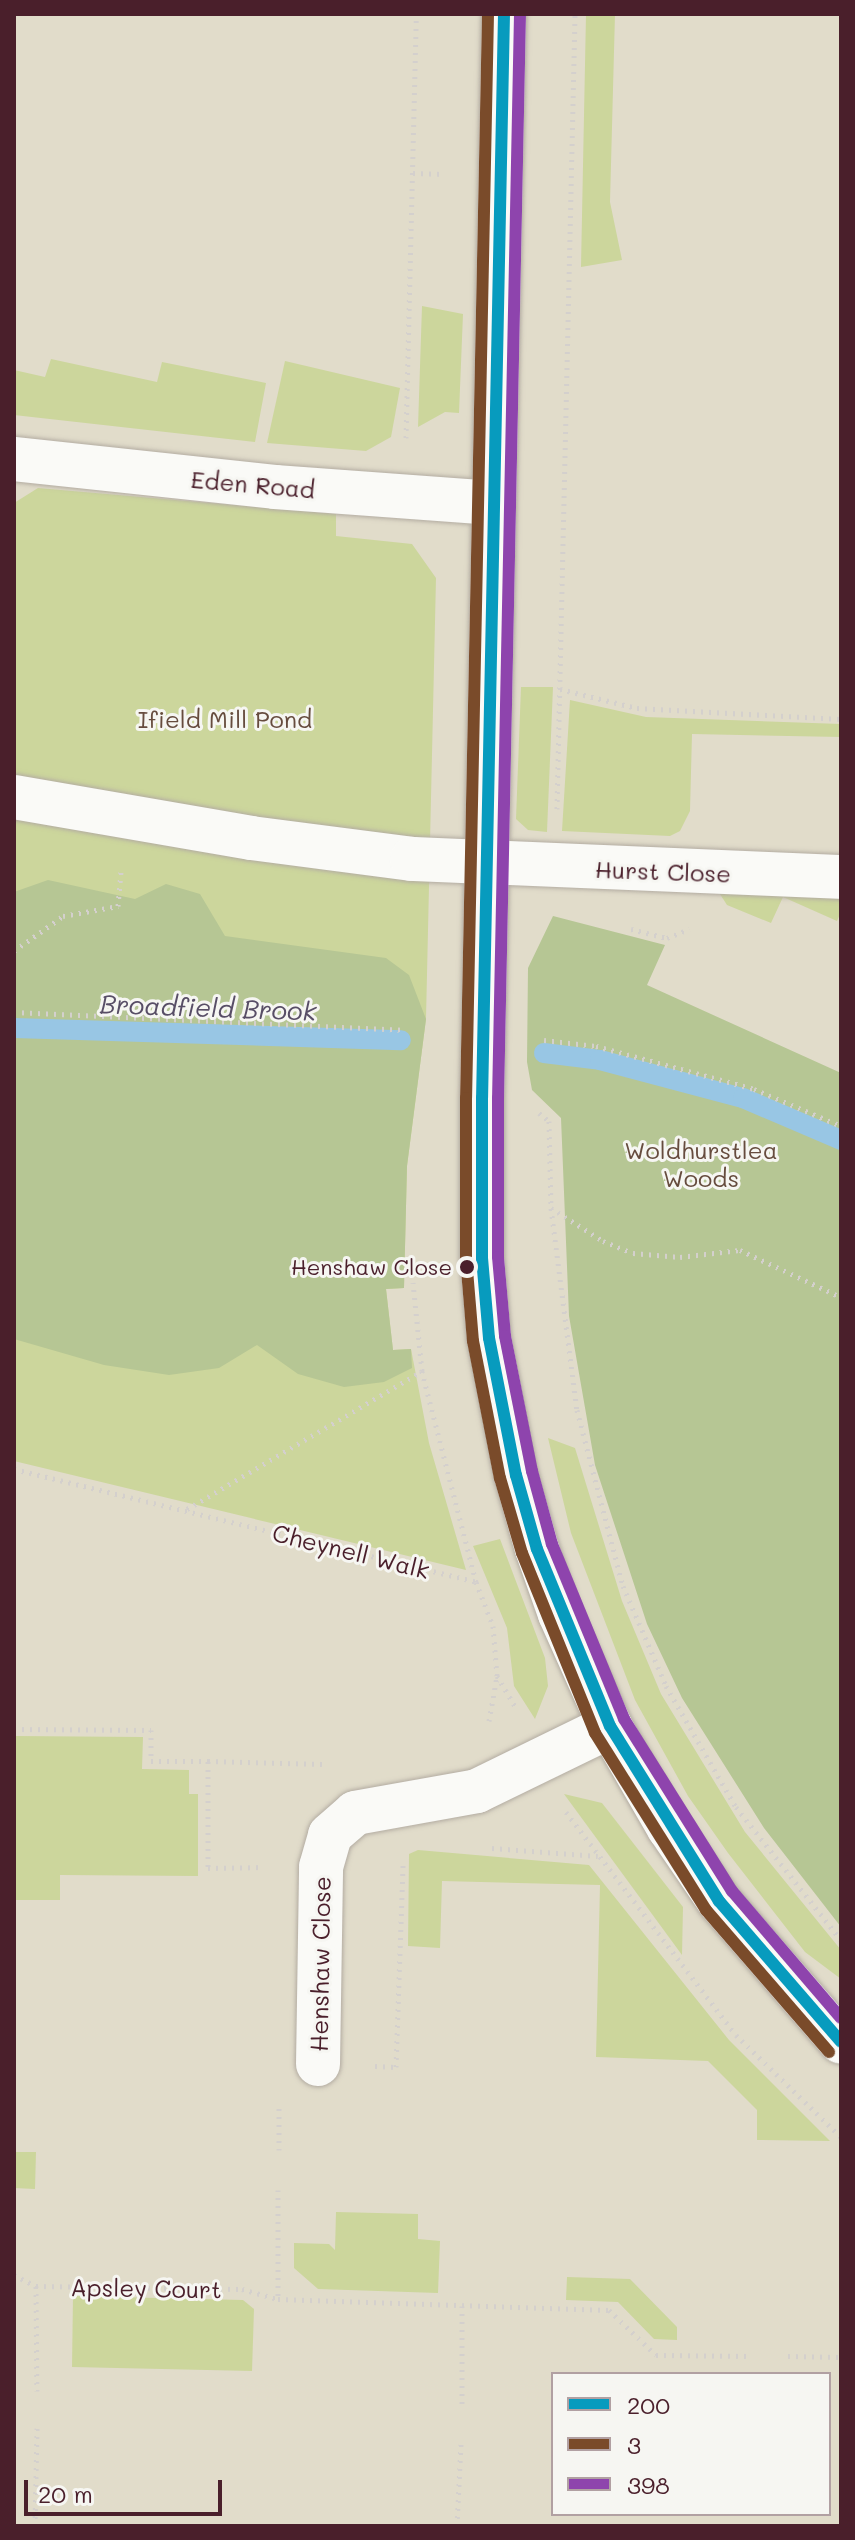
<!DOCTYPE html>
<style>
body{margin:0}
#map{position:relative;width:855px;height:2540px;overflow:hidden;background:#e1dcca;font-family:Mali,sans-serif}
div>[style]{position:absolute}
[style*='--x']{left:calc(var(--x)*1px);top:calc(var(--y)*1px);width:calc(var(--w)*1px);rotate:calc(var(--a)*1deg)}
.green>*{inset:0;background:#ccd69c}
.forest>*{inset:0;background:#b6c694}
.stream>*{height:20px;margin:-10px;padding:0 10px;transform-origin:10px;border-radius:10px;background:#98c6e4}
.path>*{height:5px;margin-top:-2.5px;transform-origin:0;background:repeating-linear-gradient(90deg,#d4d0cd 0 2px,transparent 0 8px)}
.roads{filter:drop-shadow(0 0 2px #b3aca2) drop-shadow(0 0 2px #b3aca2)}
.minor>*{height:44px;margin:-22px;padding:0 22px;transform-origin:22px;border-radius:22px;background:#fafaf7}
.bus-1>*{height:12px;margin:-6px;padding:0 6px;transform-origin:6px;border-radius:6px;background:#079bbe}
.bus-2>*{height:12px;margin:-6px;padding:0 6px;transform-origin:6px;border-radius:6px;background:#7a4b2a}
.bus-3>*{height:12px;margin:-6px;padding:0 6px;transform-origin:6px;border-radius:6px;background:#8e44ad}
.dots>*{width:22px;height:22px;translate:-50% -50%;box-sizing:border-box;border:4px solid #f6f6f2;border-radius:50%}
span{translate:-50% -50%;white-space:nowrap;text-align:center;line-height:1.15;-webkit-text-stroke:6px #f6f6f2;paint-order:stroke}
.bus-label{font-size:22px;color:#4a1f2b}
.right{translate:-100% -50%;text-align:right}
.street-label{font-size:24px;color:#4a1f2b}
.park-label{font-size:24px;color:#664c3e}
.water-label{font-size:26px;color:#584e66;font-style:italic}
.frame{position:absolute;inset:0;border:16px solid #4a1f2b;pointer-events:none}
.legend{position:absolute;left:551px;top:2372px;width:280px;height:144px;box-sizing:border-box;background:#f6f6f2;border:2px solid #b1a0a2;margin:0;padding:10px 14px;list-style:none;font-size:24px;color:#4a1f2b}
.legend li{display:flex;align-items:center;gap:16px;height:40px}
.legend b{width:40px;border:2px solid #b1a0a2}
.scale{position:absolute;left:24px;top:2480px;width:198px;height:36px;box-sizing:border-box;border:4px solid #4a1f2b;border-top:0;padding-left:10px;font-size:24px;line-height:28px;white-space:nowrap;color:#4a1f2b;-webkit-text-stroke:6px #f6f6f2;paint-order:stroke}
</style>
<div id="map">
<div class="green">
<div style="clip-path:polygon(586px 14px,615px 14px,610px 202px,622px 260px,581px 267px)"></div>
<div style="clip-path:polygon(422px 306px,463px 314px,459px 413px,445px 412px,418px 427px)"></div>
<div style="clip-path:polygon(51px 359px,157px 382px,162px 362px,266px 383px,255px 442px,14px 415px,14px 370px,45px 377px)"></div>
<div style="clip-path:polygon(285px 361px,400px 388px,391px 437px,366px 451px,267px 443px)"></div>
<div style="clip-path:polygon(38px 488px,336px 514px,336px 536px,412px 544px,436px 578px,426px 1019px,407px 1166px,404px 1288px,386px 1289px,393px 1350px,411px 1349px,429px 1443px,466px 1570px,14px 1461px,14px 503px)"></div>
<div style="clip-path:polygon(521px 687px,553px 687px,547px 832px,528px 830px,516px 819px)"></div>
<div style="clip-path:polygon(570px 700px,646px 717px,841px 724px,841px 737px,692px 734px,690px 811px,680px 831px,670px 836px,562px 831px)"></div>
<div style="clip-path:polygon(718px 891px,841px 895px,841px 912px,837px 921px,783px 897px,771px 923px,727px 905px)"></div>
<div style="clip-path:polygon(548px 1438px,575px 1448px,622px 1601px,661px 1694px,745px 1832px,841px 1950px,841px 1979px,805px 1952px,728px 1853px,688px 1796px,635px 1700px,571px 1533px)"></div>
<div style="clip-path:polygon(500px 1539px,545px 1658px,548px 1686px,535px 1719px,514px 1686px,507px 1628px,473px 1546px)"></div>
<div style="clip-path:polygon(14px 1736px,143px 1737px,142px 1769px,189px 1770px,189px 1794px,198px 1794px,198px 1876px,60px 1875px,60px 1900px,14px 1900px)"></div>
<div style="clip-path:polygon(564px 1794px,602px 1803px,683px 1907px,682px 1955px)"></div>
<div style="clip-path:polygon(418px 1850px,589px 1865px,729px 2040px,830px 2141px,757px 2140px,757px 2110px,708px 2061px,596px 2057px,600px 1885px,442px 1881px,440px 1948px,408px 1946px,409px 1854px)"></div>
<div style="clip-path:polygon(14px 2152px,36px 2152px,35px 2189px,14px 2188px)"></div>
<div style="clip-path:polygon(336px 2212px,418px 2214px,418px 2239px,440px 2241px,438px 2293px,318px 2289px,294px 2268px,294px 2243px,329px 2244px,335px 2250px)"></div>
<div style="clip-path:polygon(567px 2277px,630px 2279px,677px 2327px,677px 2340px,654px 2339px,618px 2302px,566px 2300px)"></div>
<div style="clip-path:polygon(73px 2296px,243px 2300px,254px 2309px,252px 2371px,72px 2367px)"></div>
</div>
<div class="forest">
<div style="clip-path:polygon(48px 880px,135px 899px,166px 884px,200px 894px,225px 936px,386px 958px,409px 975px,426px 1019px,407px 1166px,404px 1288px,386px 1289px,393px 1350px,411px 1349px,412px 1368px,384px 1382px,344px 1387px,298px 1374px,257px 1345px,219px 1368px,169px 1375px,104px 1365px,14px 1339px,14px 892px)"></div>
<div style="clip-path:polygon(553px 916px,665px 945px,647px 985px,841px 1073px,841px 1927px,764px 1828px,682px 1698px,647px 1624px,595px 1465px,569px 1316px,561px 1118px,532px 1090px,527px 1062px,528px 968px)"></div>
</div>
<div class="stream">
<div style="--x:14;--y:1028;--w:387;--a:1.8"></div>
<div style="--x:544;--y:1053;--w:56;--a:7.1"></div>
<div style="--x:600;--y:1060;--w:148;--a:14.9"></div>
<div style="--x:743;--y:1098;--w:107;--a:23.2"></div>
</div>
<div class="path">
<div style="--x:413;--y:173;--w:31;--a:2"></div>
<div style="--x:406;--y:438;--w:424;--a:-88.6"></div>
<div style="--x:560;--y:689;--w:79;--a:13.9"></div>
<div style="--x:637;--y:708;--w:204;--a:3.1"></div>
<div style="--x:557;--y:809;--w:795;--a:-88.7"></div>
<div style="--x:631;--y:929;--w:37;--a:14"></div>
<div style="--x:667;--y:938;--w:24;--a:-22"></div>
<div style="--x:14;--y:951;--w:60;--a:-35.5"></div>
<div style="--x:63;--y:916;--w:56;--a:-10.3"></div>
<div style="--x:118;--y:906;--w:35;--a:-85"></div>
<div style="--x:14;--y:1012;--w:389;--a:2.6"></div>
<div style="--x:544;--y:1040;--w:52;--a:6.6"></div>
<div style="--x:596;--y:1046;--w:164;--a:15.2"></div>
<div style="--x:754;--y:1089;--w:95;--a:23"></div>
<div style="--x:539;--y:1113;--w:13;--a:39"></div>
<div style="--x:549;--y:1121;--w:87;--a:88.7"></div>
<div style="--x:551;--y:1208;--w:204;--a:82.7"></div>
<div style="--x:577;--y:1410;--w:182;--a:75.4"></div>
<div style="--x:623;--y:1586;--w:109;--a:66.7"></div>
<div style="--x:666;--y:1686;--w:140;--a:60"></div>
<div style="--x:736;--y:1807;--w:169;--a:51.7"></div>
<div style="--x:551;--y:1208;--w:62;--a:32.4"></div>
<div style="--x:603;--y:1241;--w:32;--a:22"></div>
<div style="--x:633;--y:1253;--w:47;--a:4.9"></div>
<div style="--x:680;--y:1257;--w:60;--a:-6.7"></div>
<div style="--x:740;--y:1250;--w:111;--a:25"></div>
<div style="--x:14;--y:1469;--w:476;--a:13.7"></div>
<div style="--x:476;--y:1582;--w:218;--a:-104.4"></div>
<div style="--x:187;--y:1509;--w:273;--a:-30.4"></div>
<div style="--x:422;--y:1371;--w:89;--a:-95.8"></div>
<div style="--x:476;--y:1582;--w:47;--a:68.9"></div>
<div style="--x:493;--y:1626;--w:50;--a:85.4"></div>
<div style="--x:497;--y:1676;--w:39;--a:59"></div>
<div style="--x:489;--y:1721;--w:46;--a:-79.9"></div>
<div style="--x:14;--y:1729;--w:137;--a:0.4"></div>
<div style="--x:151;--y:1730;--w:31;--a:90"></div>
<div style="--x:151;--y:1761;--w:57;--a:0"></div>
<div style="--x:208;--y:1761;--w:107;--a:90"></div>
<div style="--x:208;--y:1868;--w:55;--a:-1"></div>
<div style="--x:208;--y:1761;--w:115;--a:1.5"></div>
<div style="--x:566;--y:1812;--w:280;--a:52.7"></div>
<div style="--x:736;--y:2035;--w:146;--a:44.2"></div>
<div style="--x:492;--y:1848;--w:106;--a:4.3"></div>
<div style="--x:375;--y:2066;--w:21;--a:3"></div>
<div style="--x:396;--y:2067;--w:205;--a:-88"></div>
<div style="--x:279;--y:2150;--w:43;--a:-90"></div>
<div style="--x:278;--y:2190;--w:109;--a:90"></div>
<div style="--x:14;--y:2275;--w:25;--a:27"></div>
<div style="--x:36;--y:2286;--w:206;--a:0.8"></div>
<div style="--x:242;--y:2289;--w:37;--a:16"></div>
<div style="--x:278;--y:2299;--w:331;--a:1.9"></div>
<div style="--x:609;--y:2310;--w:65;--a:43.8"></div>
<div style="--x:656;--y:2355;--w:94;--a:0.6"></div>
<div style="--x:36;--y:2286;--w:105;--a:89.5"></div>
<div style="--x:462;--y:2306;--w:99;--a:90"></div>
<div style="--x:788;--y:2356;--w:53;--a:1.1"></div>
<div style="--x:35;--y:2526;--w:98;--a:-88.8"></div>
<div style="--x:457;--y:2526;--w:82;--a:-87.2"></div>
</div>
<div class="roads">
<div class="minor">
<div style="--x:504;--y:14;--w:1084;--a:91.16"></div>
<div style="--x:482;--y:1098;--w:160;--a:90"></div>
<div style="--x:482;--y:1258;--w:80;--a:85"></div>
<div style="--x:489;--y:1338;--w:140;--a:78.9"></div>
<div style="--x:516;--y:1475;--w:77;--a:74.2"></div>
<div style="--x:537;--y:1549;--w:69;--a:70.5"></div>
<div style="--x:560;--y:1614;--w:123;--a:65.9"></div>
<div style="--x:610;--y:1726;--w:118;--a:60"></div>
<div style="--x:669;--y:1828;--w:88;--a:55.6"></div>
<div style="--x:719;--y:1901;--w:186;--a:49.1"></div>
<div style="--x:14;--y:459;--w:262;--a:6.1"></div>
<div style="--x:275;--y:487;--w:219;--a:4.2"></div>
<div style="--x:14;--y:797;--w:241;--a:9.8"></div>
<div style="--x:251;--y:838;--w:162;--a:7.4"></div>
<div style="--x:412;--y:859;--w:429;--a:2.4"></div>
<div style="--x:318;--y:2064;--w:197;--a:-89.1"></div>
<div style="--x:321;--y:1867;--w:33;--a:-74"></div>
<div style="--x:330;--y:1835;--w:33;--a:-41"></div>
<div style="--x:355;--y:1813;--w:124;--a:-10.2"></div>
<div style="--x:477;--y:1791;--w:148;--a:-26"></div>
</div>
</div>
<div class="bus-1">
<div style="--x:504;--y:14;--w:1084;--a:91.16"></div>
<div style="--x:482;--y:1098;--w:160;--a:90"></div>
<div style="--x:482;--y:1258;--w:80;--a:85"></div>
<div style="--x:489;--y:1338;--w:140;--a:78.9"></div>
<div style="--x:516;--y:1475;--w:77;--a:74.2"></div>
<div style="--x:537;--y:1549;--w:191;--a:67.6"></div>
<div style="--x:610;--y:1726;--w:206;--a:58.1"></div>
<div style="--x:719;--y:1901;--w:186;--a:49.1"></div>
</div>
<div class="bus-2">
<div style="--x:488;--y:14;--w:1084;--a:91.16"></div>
<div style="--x:466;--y:1098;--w:160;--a:90"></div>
<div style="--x:466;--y:1258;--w:83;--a:85.2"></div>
<div style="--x:473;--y:1341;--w:140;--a:78.9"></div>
<div style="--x:500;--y:1478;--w:78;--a:73.7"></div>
<div style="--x:522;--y:1553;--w:194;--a:67.9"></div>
<div style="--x:595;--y:1733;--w:209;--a:57.9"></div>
<div style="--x:706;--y:1910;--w:188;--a:49.1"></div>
</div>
<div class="bus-3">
<div style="--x:520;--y:14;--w:1084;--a:91.16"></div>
<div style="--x:498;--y:1098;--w:159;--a:90"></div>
<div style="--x:498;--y:1257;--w:79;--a:84.9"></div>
<div style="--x:505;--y:1336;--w:138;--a:78.7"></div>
<div style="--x:532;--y:1471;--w:76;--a:74.7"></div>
<div style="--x:552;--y:1544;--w:189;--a:67.6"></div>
<div style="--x:624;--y:1719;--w:203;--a:57.9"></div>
<div style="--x:732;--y:1891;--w:167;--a:49.4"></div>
</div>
<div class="dots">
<div style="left:467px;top:1267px;background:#4a1f2b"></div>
</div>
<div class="bus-label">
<span class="right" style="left:452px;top:1267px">Henshaw Close</span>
</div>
<div class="street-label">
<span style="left:253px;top:484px;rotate:5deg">Eden Road</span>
<span style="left:663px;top:871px;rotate:2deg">Hurst Close</span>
<span style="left:351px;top:1551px;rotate:14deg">Cheynell Walk</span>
<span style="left:320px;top:1964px;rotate:-89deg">Henshaw Close</span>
<span style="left:146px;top:2288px;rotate:1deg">Apsley Court</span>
</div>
<div class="park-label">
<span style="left:225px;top:719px">Ifield Mill Pond</span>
<span style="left:701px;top:1164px">Woldhurstlea<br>Woods</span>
</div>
<div class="water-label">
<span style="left:208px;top:1008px;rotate:2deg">Broadfield Brook</span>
</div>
<div class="frame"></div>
<ul class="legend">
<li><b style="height:10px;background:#079bbe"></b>200</li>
<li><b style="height:10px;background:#7a4b2a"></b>3</li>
<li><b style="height:10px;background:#8e44ad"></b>398</li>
</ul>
<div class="scale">20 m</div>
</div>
